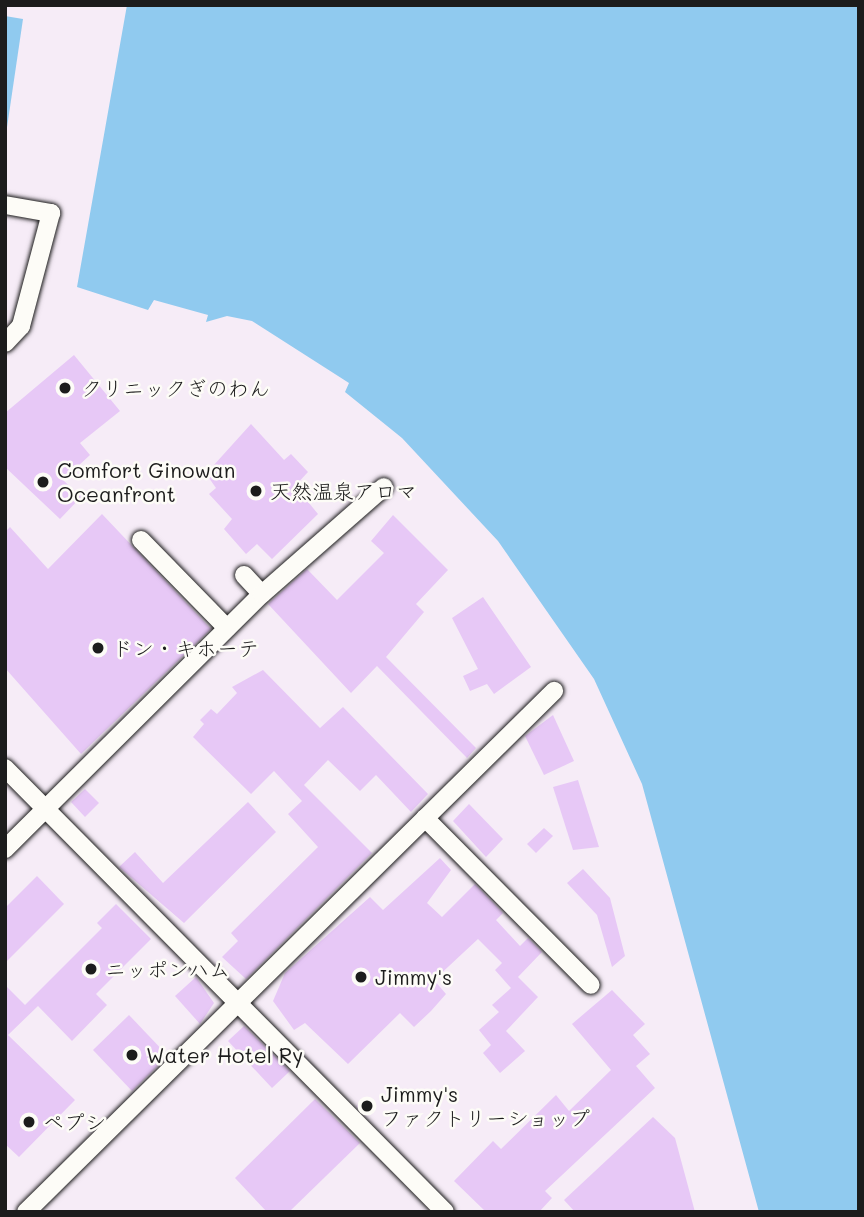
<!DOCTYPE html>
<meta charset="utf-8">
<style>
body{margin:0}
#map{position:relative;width:864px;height:1217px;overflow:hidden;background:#f6ecf7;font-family:Mali,"Klee One",sans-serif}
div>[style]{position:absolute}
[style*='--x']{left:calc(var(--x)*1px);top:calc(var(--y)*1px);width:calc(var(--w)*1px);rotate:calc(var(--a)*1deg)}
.water>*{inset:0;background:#90caef}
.building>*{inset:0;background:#e7c8f6}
.roads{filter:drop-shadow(0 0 2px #1c1c1c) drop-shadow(0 0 2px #1c1c1c)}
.minor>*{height:18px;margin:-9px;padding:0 9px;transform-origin:9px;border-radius:9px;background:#fdfcf7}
.dots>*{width:19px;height:19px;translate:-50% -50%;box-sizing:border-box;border:4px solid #fdfcf7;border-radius:50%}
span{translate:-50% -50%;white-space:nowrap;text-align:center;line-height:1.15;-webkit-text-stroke:5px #fdfcf7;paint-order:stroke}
.poi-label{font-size:21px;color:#1c1c1c}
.left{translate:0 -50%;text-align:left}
.frame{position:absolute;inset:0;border:7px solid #1c1c1c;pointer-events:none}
</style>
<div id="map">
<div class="water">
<div style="clip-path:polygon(127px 5px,859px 5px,859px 1212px,759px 1212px,642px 784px,594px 679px,498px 541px,402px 438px,345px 392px,349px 383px,252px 321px,227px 316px,206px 322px,208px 315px,154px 300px,148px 310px,77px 287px)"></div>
<div style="clip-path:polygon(5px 16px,23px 19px,5px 141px)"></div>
</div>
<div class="building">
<div style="clip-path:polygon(74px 355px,120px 411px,80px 443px,90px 455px,63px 480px,81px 497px,60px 519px,5px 467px,5px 413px)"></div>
<div style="clip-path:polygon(251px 424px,284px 460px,291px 454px,308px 472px,295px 486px,318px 514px,272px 559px,257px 544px,246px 554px,224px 529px,232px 519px,209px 494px,216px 488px,209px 478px,217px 472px,213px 466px)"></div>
<div style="clip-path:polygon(102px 514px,211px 629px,81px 754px,5px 668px,5px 532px,10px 527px,48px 569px)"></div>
<div style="clip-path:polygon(393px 515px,448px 570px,416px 604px,424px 612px,386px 657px,476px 748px,467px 758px,377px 666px,351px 693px,268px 604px,307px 569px,337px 600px,384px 553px,371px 541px)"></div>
<div style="clip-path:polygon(483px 597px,531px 667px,494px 694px,487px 684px,470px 691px,463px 676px,478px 669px,452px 618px)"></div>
<div style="clip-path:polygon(263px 670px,320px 728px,343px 707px,428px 794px,411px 812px,376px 775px,360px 791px,328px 760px,304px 785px,372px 853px,246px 979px,222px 957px,238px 941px,231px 933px,318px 847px,288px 814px,302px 801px,274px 771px,251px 794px,193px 737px,204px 724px,200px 720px,211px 709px,217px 714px,237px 693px,232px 687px)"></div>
<div style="clip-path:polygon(553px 715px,574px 761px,544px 775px,525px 736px)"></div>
<div style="clip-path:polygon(578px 780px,599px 847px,573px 850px,553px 787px)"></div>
<div style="clip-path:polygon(85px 789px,99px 803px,85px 817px,71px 802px)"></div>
<div style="clip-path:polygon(248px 802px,276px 832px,184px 923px,119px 867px,135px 852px,163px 883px)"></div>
<div style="clip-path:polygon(469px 804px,503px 839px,486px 857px,453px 821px)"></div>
<div style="clip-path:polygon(544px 828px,553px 836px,536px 853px,527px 844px)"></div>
<div style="clip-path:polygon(440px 858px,451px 870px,427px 903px,442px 917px,475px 884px,503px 913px,496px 920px,520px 946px,528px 938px,542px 952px,518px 977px,538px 997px,506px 1031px,525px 1051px,500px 1073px,483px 1053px,491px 1045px,479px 1030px,499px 1012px,492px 1005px,511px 988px,495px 970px,502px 963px,478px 939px,434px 980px,446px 994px,431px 1011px,414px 1027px,400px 1013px,348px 1064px,305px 1023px,294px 1030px,273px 1001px,285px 973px,370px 897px,383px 910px)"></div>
<div style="clip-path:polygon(583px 869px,610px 898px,625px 956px,612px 967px,597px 915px,567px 883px)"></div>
<div style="clip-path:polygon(37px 876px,64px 904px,5px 963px,5px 908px)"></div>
<div style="clip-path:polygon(116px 904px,151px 939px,96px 994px,107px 1005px,72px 1041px,38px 1006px,8px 1035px,75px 1100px,19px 1157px,5px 1144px,5px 985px,25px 1005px,102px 928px,97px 923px)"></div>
<div style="clip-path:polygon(196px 977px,214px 1003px,200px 1024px,175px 996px)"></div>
<div style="clip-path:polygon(612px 990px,645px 1024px,633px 1035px,650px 1054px,636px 1066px,655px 1088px,545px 1191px,552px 1198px,539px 1212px,486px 1212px,454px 1181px,493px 1141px,501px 1149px,556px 1095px,569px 1111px,611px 1070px,572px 1024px)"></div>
<div style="clip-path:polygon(129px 1015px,168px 1056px,132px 1091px,93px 1050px)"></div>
<div style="clip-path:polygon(244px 1026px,290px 1071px,272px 1088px,228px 1041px)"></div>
<div style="clip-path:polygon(366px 1098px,375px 1108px,366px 1116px,356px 1106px)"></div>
<div style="clip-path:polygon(315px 1099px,360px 1143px,289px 1212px,267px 1212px,235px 1178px)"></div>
<div style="clip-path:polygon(653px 1117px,675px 1138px,695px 1212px,575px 1212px,564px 1200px)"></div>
</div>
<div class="roads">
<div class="minor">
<div style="--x:5;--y:205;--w:47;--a:9.9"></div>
<div style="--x:51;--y:213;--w:117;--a:104.9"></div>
<div style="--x:21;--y:326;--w:23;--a:133"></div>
<div style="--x:141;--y:540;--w:123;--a:45.7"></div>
<div style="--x:244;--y:575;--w:26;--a:47"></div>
<div style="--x:5;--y:768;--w:625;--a:45.26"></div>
<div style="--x:425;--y:818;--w:235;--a:45.2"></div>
<div style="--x:5;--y:849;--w:362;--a:-44.8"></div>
<div style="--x:262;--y:594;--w:162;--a:-41.3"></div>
<div style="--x:26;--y:1212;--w:742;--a:-44.62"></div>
</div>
</div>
<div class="dots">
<div style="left:65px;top:388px;background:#1c1c1c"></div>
<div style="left:43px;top:482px;background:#1c1c1c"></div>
<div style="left:256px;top:491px;background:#1c1c1c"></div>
<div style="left:98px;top:648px;background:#1c1c1c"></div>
<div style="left:91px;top:969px;background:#1c1c1c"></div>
<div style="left:361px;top:977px;background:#1c1c1c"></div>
<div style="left:132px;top:1055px;background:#1c1c1c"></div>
<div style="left:367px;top:1106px;background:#1c1c1c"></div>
<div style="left:29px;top:1122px;background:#1c1c1c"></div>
</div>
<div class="poi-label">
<span class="left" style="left:81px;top:388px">クリニックぎのわん</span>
<span class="left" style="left:57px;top:482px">Comfort Ginowan<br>Oceanfront</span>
<span class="left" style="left:270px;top:491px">天然温泉アロマ</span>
<span class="left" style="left:112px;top:648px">ドン・キホーテ</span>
<span class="left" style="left:105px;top:969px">ニッポンハム</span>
<span class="left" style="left:375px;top:977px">Jimmy's</span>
<span class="left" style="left:146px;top:1055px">Water Hotel Ry</span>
<span class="left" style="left:381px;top:1106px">Jimmy's<br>ファクトリーショップ</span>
<span class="left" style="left:43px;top:1122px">ペプシ</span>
</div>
<div class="frame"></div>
</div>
